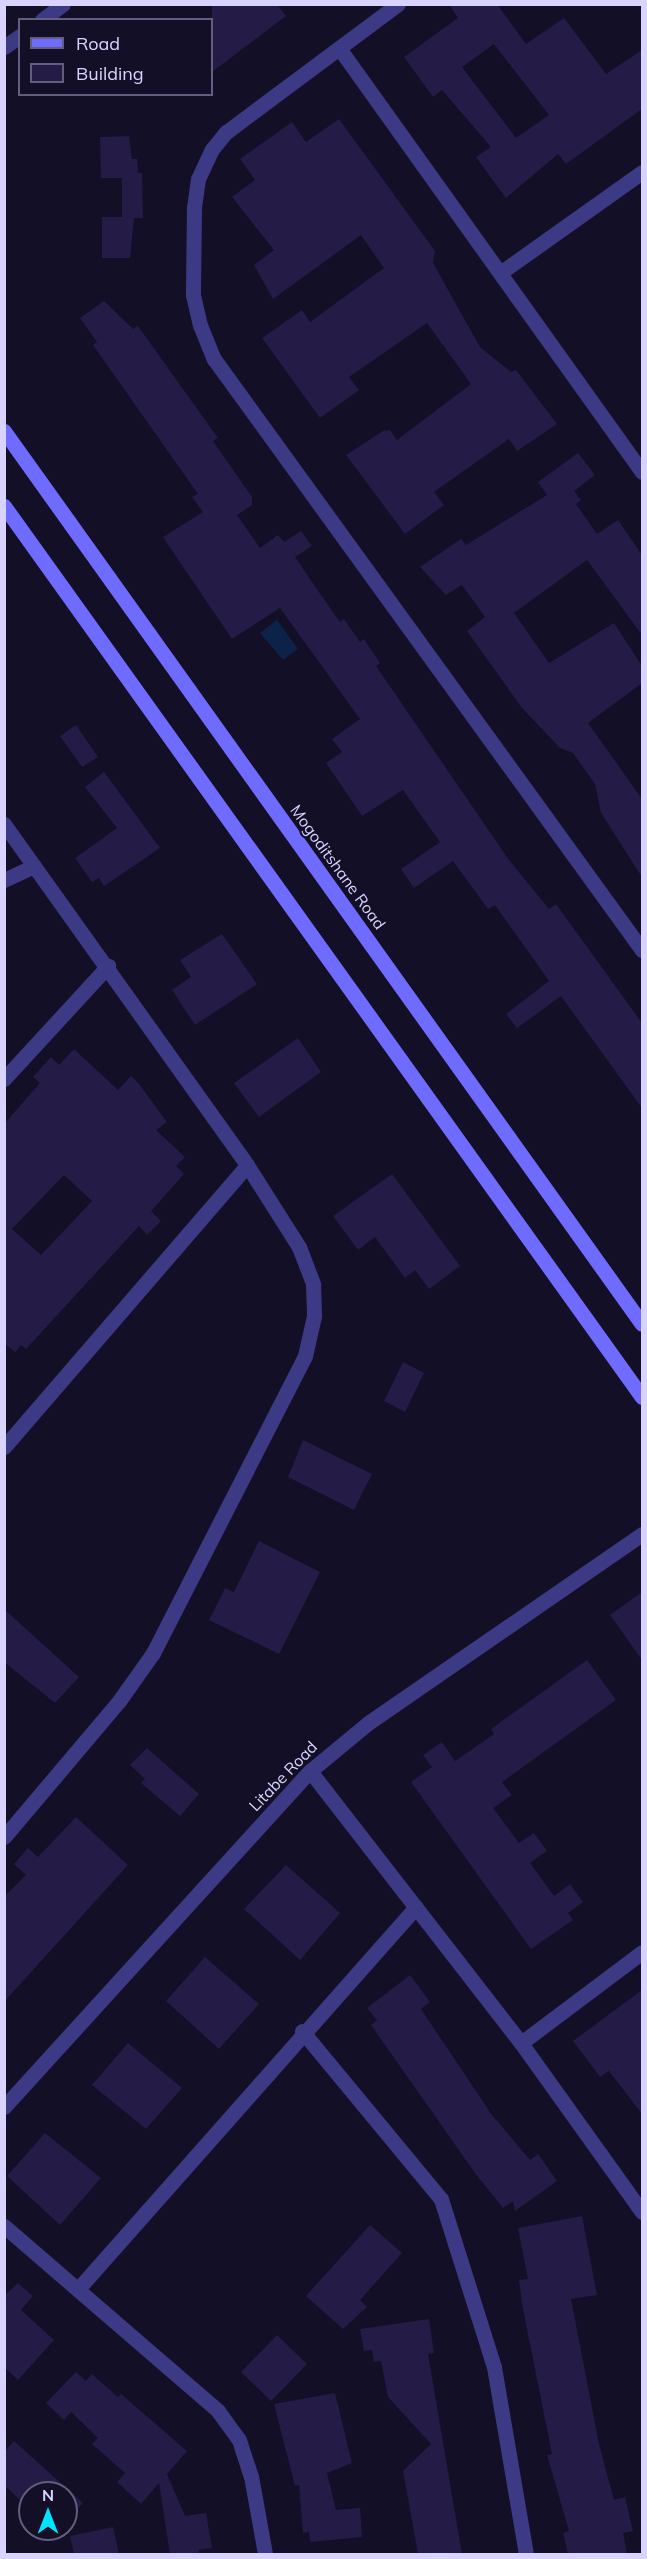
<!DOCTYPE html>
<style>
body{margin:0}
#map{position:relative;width:647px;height:2559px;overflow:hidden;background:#130f26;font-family:Mulish,sans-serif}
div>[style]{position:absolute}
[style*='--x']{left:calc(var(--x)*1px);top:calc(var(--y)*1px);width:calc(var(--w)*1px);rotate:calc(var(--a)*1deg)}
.water>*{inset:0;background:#0c2248}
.building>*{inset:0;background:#241b47}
.minor>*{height:15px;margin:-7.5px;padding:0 7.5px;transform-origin:7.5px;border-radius:7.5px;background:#3d3a85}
.secondary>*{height:15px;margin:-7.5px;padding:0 7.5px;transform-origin:7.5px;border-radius:7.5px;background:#6f6bff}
span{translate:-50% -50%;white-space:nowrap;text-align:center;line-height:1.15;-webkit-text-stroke:4.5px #130f26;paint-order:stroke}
.street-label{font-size:16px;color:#d9d4ff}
.frame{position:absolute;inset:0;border:6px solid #d9d4ff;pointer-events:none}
.legend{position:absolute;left:18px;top:18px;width:195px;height:78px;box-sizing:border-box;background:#130f26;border:2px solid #625e7d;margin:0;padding:8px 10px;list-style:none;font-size:18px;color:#d9d4ff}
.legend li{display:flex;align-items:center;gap:12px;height:30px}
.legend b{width:30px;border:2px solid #625e7d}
.north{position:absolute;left:18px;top:2481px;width:60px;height:60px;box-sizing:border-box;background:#130f26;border:2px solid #625e7d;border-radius:50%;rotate:0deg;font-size:16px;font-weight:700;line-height:24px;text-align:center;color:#d9d4ff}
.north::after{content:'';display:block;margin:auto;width:21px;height:27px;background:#00e5ff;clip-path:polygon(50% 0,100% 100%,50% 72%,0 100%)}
</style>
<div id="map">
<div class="water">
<div style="clip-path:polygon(277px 620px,298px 649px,283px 660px,260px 633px)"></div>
</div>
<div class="building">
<div style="clip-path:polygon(212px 4px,277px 4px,286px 16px,212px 72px)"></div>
<div style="clip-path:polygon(evenodd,449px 4px,497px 4px,526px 44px,564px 18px,606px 74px,642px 50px,642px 109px,566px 164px,558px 154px,506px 198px,476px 157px,491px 147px,442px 90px,433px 97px,404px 57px,458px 18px,449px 4px,494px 44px,549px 115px,516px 138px,462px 67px,494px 44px)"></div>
<div style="clip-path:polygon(339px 119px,435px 251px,433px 263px,480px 347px,511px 372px,516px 370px,557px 424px,517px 451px,509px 439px,434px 492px,444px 505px,405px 534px,346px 455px,383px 431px,390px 430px,397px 440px,471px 384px,427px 323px,349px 377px,359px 390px,320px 418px,262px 338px,302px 310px,310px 322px,384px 268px,361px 235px,273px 299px,254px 265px,274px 250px,232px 197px,255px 180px,240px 159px,292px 122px,306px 142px)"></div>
<div style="clip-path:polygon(129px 136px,132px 159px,137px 159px,138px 173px,142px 173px,143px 218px,134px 218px,130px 258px,102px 258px,102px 217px,122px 217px,122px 178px,101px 178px,100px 137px)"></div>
<div style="clip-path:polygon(104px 301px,133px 329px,138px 326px,218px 438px,213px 441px,252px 497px,252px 505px,237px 515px,260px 548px,278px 535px,284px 542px,301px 531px,312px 546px,295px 557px,321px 595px,340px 622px,344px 619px,360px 642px,364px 639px,380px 663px,376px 666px,509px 860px,549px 909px,556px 904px,642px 1023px,642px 1108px,561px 996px,517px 1028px,506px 1014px,549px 981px,495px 905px,488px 909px,453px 861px,414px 888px,401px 869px,440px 842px,403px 790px,362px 816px,350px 798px,326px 763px,342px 752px,332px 739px,360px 719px,280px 608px,232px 639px,177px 558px,163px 537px,203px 512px,192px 497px,198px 494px,93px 345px,97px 342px,80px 318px)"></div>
<div style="clip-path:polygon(578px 453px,595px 475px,574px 491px,581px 500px,576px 504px,597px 534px,618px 520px,642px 555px,642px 635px,587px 560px,514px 613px,549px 663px,614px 623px,642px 666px,642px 683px,588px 723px,642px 799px,642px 877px,601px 813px,595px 784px,573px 753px,560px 748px,522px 708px,467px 631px,485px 617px,462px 585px,446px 595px,420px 567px,461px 539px,466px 545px,547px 495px,538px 482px)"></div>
<div style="clip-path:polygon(76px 725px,98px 757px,82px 767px,60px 736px)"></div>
<div style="clip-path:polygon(104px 772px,160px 848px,104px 886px,99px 878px,92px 882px,75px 858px,117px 828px,85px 787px)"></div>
<div style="clip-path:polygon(222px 934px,257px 984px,195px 1025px,172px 990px,191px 977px,180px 960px)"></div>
<div style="clip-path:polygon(298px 1038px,321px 1072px,259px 1117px,234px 1083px)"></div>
<div style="clip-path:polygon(evenodd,74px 1049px,118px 1090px,131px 1076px,139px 1084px,167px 1122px,156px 1130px,185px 1157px,176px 1166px,184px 1174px,151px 1211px,161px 1221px,147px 1235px,139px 1226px,26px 1349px,21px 1345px,15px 1352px,4px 1343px,4px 1124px,40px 1083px,33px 1077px,51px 1057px,59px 1065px,74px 1049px,64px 1175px,92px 1201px,41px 1255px,12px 1229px,64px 1175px)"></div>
<div style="clip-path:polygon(392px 1174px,460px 1266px,429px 1289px,415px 1270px,405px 1278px,375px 1237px,358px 1250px,333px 1216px)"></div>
<div style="clip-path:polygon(403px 1362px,424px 1373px,405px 1412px,384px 1401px)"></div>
<div style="clip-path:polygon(303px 1440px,372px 1474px,354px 1510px,288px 1477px)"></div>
<div style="clip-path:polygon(259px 1541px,320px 1572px,279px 1654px,209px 1620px,225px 1588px,234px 1592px)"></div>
<div style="clip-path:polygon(642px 1592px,642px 1660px,610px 1615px)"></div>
<div style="clip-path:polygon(4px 1609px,79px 1677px,55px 1703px,4px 1662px)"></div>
<div style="clip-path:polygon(587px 1660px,616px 1700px,502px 1782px,512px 1795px,493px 1808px,519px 1843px,534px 1833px,547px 1851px,530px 1863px,554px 1896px,570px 1884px,583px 1902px,568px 1913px,573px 1920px,531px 1949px,411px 1782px,432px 1767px,423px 1755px,442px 1742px,455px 1761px,494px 1734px,491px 1729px)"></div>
<div style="clip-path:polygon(147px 1748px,199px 1794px,180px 1816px,141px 1783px,145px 1779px,130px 1765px)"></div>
<div style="clip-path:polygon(76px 1817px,128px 1865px,4px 2002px,4px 1897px,26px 1875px,14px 1864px,28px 1848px,38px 1857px)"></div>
<div style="clip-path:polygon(286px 1865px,340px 1913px,300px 1960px,244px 1909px)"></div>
<div style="clip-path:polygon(205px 1957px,259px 2004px,219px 2049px,166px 2001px)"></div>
<div style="clip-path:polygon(410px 1975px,430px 2002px,421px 2009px,492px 2115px,530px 2160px,538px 2154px,557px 2181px,515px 2211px,513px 2201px,503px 2208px,475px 2173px,371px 2025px,377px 2020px,367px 2008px)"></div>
<div style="clip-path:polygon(642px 1990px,642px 2114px,609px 2071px,600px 2077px,573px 2041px)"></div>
<div style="clip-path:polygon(128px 2043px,182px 2088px,146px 2129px,92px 2085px)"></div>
<div style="clip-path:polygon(45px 2133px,101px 2178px,60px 2225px,7px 2176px)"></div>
<div style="clip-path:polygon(582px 2216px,597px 2295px,571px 2299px,599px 2444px,614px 2500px,625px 2497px,633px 2531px,623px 2533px,627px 2554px,568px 2554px,563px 2533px,569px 2531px,547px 2455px,552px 2454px,522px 2304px,519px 2280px,528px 2279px,518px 2228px)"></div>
<div style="clip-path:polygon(370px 2225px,402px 2253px,360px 2300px,367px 2307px,343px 2329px,306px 2296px)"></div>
<div style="clip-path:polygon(18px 2283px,33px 2296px,21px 2310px,54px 2340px,18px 2380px,4px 2367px,4px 2296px)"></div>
<div style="clip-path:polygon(429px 2319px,434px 2353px,428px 2354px,462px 2554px,418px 2554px,403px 2471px,431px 2444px,388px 2397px,381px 2361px,374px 2362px,372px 2350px,364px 2351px,360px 2329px)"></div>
<div style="clip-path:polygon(277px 2335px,307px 2364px,271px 2401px,241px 2372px)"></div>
<div style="clip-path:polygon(76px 2372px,86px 2381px,92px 2374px,118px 2397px,121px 2394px,187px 2451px,167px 2474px,185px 2516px,206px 2513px,212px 2548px,198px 2550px,200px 2554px,170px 2554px,159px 2483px,141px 2504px,117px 2482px,125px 2473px,92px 2444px,98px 2438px,71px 2412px,64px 2420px,46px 2403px)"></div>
<div style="clip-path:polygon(335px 2393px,352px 2463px,327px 2473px,336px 2510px,360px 2508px,362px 2537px,310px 2542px,309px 2532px,303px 2533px,299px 2485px,295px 2486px,274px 2404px)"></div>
<div style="clip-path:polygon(14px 2441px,83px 2503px,66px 2521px,66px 2493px,30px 2493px,30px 2509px,4px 2485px,4px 2452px)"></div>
<div style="clip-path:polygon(113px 2527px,119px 2554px,74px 2554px,70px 2536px)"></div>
</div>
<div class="minor">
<div style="--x:398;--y:4;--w:214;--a:143.3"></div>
<div style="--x:226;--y:132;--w:22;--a:129"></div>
<div style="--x:212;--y:149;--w:33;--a:115"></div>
<div style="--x:198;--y:179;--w:29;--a:98"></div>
<div style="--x:194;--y:208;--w:87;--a:90.7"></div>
<div style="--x:193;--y:295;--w:31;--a:77"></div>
<div style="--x:200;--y:325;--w:37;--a:68"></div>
<div style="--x:214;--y:359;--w:730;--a:54.09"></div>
<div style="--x:42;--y:20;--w:26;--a:-37"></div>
<div style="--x:4;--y:47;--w:19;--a:-35"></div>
<div style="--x:339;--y:48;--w:521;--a:54.45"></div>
<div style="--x:500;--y:273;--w:174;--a:-35.4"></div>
<div style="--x:4;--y:824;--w:419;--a:54.5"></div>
<div style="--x:247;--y:1165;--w:97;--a:57.6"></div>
<div style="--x:299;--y:1247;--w:40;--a:69"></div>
<div style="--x:313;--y:1284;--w:32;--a:88"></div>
<div style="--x:314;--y:1316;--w:41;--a:102.7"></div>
<div style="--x:305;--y:1356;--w:334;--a:117.1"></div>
<div style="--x:153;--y:1653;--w:59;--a:125.3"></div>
<div style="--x:119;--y:1701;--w:178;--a:130.2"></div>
<div style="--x:4;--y:880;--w:33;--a:-25"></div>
<div style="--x:4;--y:1079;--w:154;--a:-47.4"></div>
<div style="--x:4;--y:1447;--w:372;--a:-49.2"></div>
<div style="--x:310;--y:1771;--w:344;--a:52.2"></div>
<div style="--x:521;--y:2043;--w:208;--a:54.4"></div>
<div style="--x:302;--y:2031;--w:218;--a:50.4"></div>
<div style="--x:441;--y:2199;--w:176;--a:72.5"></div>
<div style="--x:494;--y:2367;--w:190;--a:80.3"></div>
<div style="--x:521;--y:2043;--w:151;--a:-36.9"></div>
<div style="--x:4;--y:2107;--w:454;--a:-47.7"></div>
<div style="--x:310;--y:1771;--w:75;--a:-39.6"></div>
<div style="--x:368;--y:1723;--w:333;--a:-34.6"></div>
<div style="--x:4;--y:2226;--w:283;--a:40.8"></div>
<div style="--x:218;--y:2411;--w:36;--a:54"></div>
<div style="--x:239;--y:2440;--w:38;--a:72"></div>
<div style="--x:251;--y:2476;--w:79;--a:79.8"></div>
<div style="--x:78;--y:2289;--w:510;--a:-48.5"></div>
</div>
<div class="secondary">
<div style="--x:4;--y:431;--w:1097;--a:54.46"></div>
<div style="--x:4;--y:506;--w:1096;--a:54.4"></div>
</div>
<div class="street-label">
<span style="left:338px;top:867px;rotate:54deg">Mogoditshane Road</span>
<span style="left:283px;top:1776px;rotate:-46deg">Litabe Road</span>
</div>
<div class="frame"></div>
<ul class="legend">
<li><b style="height:8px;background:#6f6bff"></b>Road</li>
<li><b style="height:16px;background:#241b47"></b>Building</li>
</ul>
<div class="north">N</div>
</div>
